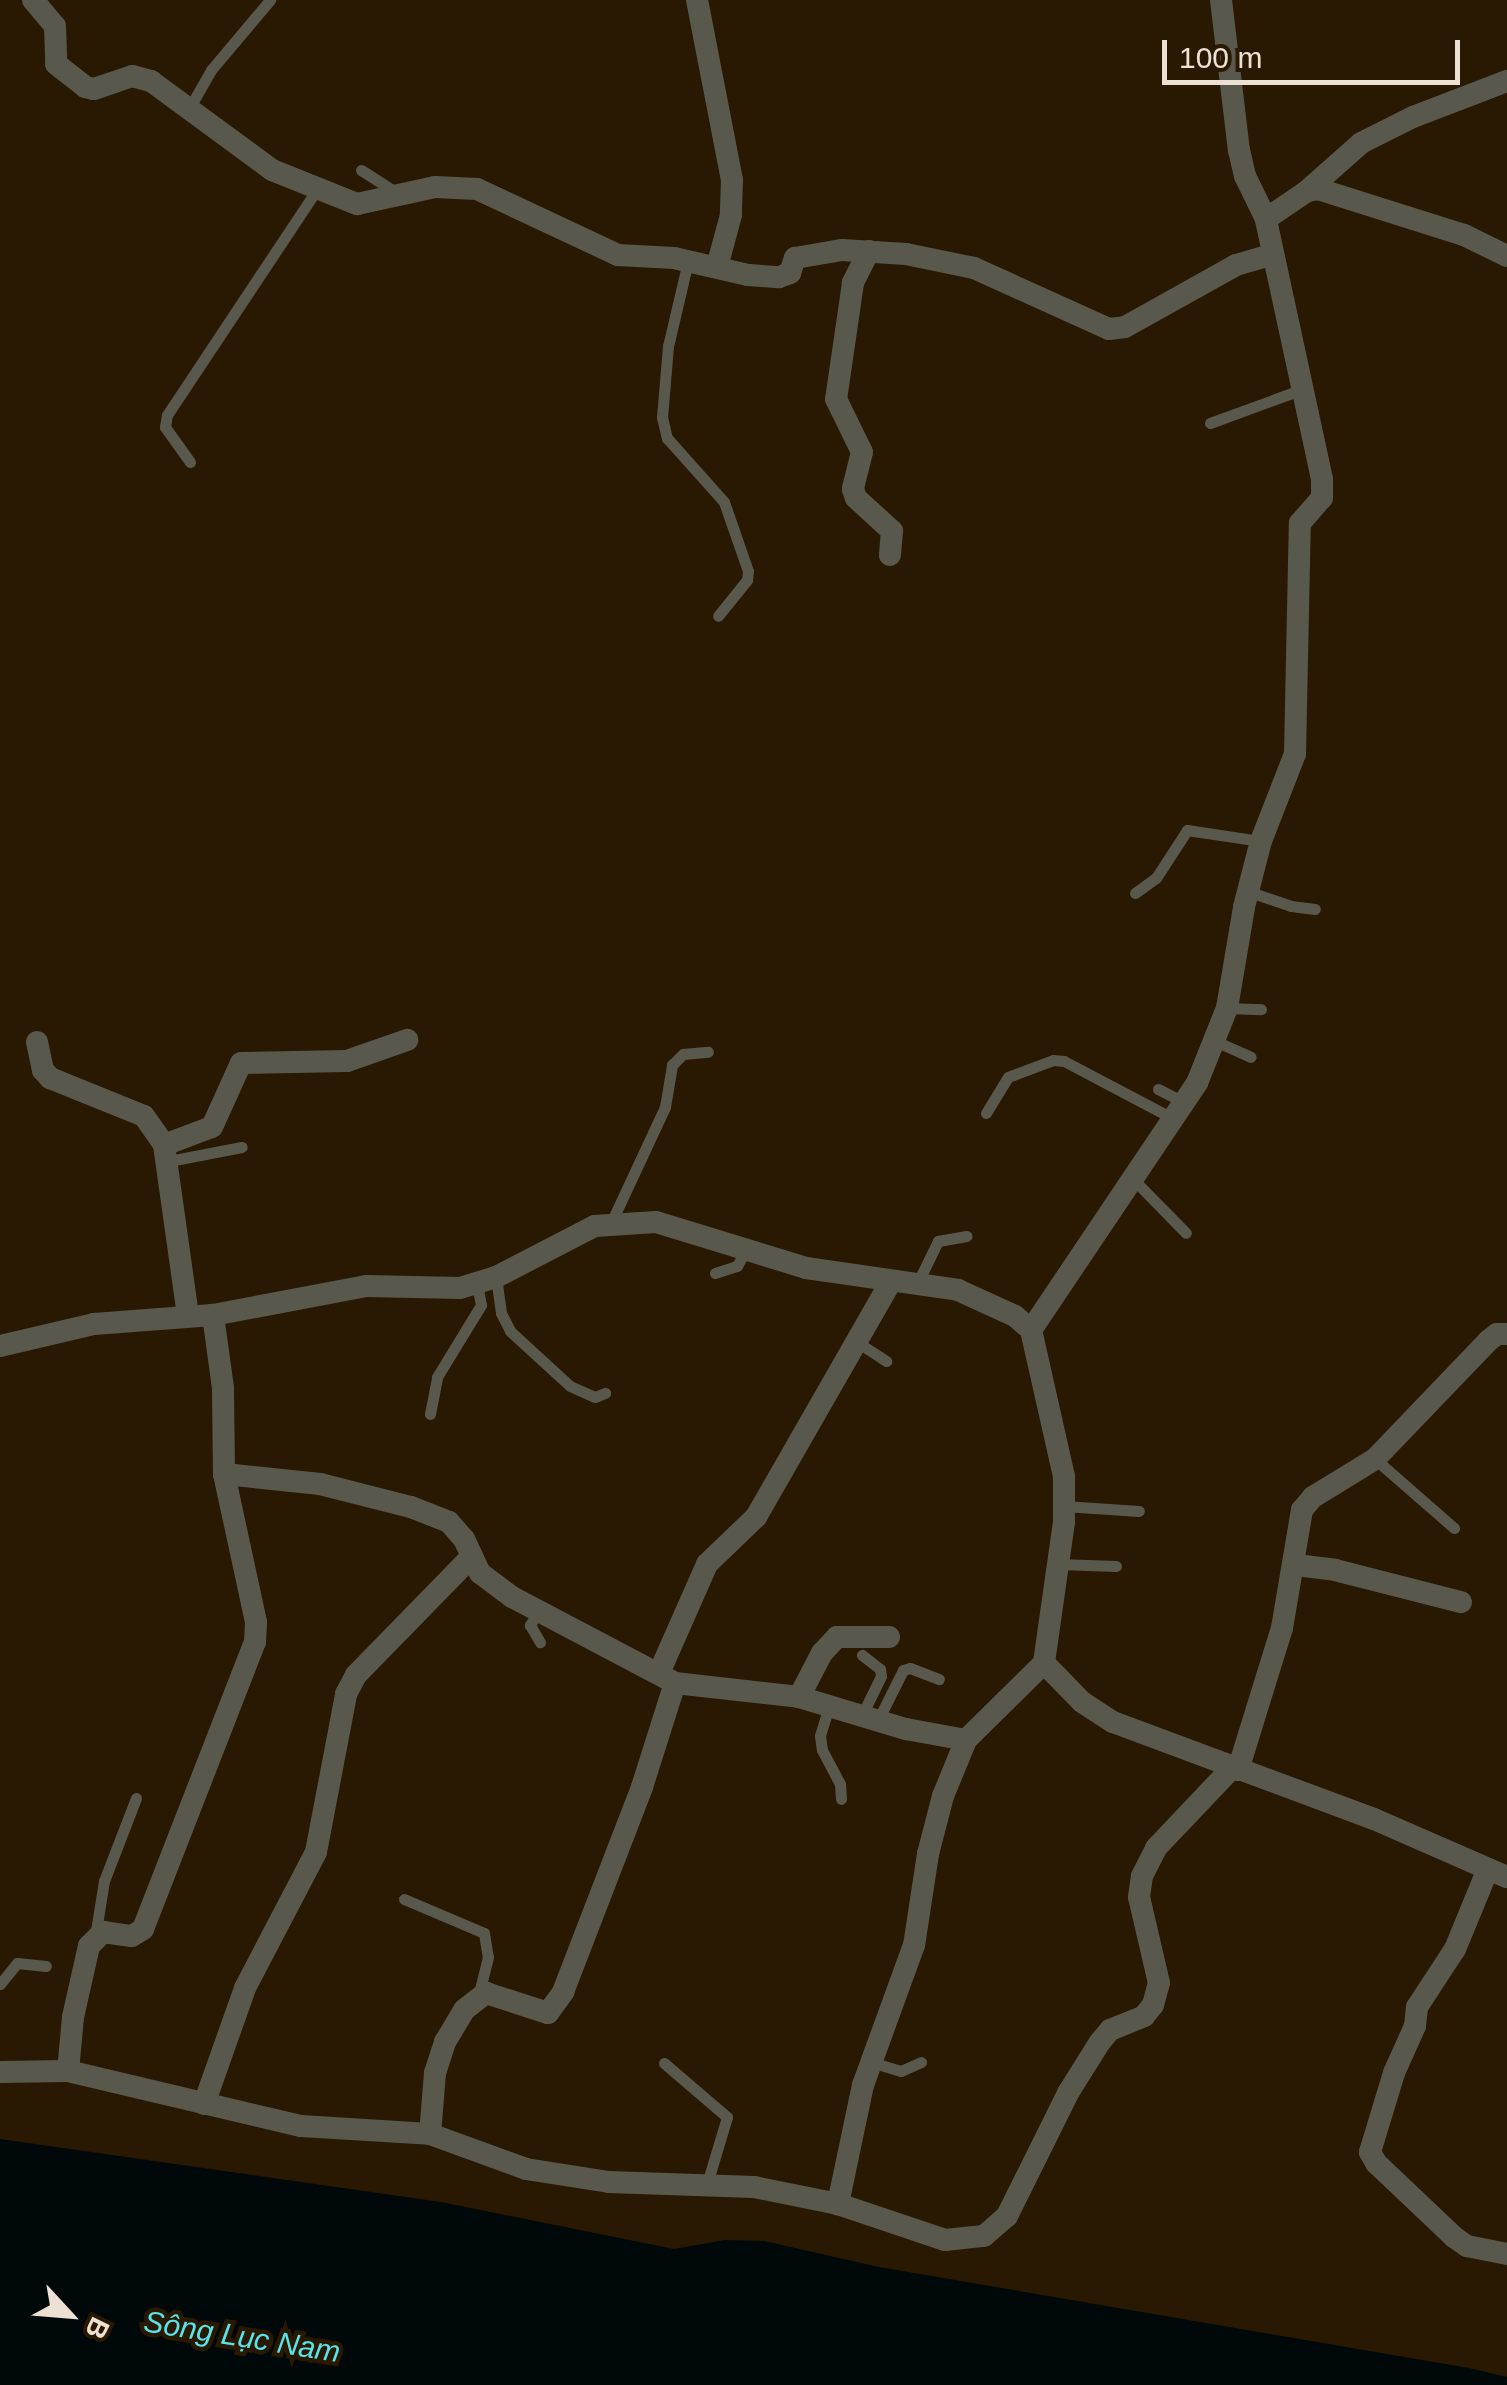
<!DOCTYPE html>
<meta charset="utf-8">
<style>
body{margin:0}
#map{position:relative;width:1507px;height:2385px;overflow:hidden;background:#2a1902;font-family:Helvetica,sans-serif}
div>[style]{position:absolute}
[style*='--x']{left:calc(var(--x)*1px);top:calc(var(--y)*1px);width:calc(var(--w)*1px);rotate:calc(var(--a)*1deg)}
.water>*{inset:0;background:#010809}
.service>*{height:11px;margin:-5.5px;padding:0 5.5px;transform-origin:5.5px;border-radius:5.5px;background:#58594c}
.minor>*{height:22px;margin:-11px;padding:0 11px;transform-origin:11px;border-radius:11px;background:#58594c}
span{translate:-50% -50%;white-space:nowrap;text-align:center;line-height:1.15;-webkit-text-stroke:9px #2a1902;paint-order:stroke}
.water-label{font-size:30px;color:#59e4ed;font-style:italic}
.north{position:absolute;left:20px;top:2265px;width:100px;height:100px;-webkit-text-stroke:8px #2a1902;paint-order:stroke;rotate:116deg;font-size:28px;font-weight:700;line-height:40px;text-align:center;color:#ede1d3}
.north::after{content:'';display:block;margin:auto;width:35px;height:45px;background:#ede1d3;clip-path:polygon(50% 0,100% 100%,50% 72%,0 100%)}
.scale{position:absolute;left:1162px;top:40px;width:298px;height:45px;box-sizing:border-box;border:5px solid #ede1d3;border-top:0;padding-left:12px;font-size:30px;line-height:35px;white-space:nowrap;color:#ede1d3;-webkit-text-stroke:8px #2a1902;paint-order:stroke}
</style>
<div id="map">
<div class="water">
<div style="clip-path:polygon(0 2139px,441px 2202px,674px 2249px,725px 2240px,764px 2241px,879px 2267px,1469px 2368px,1507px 2377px,1507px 2385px,0 2385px)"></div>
</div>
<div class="service">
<div style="--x:190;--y:107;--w:43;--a:-60.4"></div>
<div style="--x:211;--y:70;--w:92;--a:-49.9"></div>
<div style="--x:361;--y:170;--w:43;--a:32.6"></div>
<div style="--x:688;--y:261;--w:87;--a:103.2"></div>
<div style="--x:668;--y:346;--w:71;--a:94.8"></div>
<div style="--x:662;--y:417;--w:22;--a:77"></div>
<div style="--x:667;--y:438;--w:86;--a:48.3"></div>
<div style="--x:724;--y:502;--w:73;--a:70.8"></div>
<div style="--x:748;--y:571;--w:9;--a:96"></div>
<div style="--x:747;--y:580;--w:46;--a:128.9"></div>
<div style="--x:1210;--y:423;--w:96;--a:-20.1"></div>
<div style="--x:190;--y:462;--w:43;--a:-125.5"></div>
<div style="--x:165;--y:427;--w:12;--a:-81"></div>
<div style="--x:167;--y:415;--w:269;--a:-56.4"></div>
<div style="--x:1247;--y:891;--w:46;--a:18.8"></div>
<div style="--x:1291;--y:906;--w:24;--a:7"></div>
<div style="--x:1135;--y:893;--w:26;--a:-36"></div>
<div style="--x:1156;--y:878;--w:57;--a:-57.1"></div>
<div style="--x:1187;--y:830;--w:75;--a:8.5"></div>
<div style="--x:1227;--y:1008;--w:34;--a:2"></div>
<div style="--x:1215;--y:1041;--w:39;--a:24"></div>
<div style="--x:1158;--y:1089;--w:30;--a:27"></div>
<div style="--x:986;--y:1113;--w:42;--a:-58.6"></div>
<div style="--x:1008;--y:1077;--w:48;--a:-20.7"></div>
<div style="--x:1053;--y:1060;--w:11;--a:5"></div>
<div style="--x:1064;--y:1061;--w:124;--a:27.8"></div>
<div style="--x:169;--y:1161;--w:74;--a:-10.9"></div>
<div style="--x:1134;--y:1180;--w:74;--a:45.5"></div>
<div style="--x:610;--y:1225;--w:130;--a:-65"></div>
<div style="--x:665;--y:1107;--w:43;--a:-80.5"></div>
<div style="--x:672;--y:1065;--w:16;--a:-45"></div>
<div style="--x:683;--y:1054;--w:25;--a:-5"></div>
<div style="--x:715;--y:1273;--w:23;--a:-18"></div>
<div style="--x:737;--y:1266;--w:21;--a:-61"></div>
<div style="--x:496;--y:1277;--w:36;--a:82"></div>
<div style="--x:501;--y:1313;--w:20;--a:63"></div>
<div style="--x:510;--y:1331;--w:81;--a:42.5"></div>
<div style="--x:570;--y:1386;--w:27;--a:24"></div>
<div style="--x:595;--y:1397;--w:11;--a:-22"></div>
<div style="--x:917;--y:1284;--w:48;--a:-64"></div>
<div style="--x:938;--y:1241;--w:29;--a:-10"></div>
<div style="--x:857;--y:1342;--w:35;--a:33"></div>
<div style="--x:430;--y:1414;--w:38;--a:-79"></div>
<div style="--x:437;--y:1377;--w:84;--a:-58.6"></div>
<div style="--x:481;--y:1305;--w:21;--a:-101"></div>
<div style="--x:1375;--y:1459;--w:105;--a:41.1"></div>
<div style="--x:1064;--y:1506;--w:75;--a:3.8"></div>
<div style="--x:1058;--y:1564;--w:58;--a:2"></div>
<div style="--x:539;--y:1611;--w:17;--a:123"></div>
<div style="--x:530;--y:1625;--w:20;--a:60"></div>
<div style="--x:829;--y:1706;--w:31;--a:107"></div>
<div style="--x:820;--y:1736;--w:14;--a:82"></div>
<div style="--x:822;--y:1750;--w:38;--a:62"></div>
<div style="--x:840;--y:1784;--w:15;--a:86"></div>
<div style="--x:862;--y:1715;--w:43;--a:-64"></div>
<div style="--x:881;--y:1676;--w:7;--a:-98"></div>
<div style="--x:880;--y:1669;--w:23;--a:-142"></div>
<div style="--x:878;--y:1720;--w:56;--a:-63.4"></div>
<div style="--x:903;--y:1670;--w:7;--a:-16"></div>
<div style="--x:910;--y:1668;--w:31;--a:21"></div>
<div style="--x:404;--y:1899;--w:87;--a:23"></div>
<div style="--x:484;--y:1933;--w:24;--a:81"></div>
<div style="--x:488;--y:1957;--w:38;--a:104"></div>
<div style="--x:95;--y:1937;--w:57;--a:-80.9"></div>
<div style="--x:104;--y:1881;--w:89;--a:-68.9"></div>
<div style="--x:0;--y:1984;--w:27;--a:-51"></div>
<div style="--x:17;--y:1963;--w:29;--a:6"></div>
<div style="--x:871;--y:2062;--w:31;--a:17"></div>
<div style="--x:901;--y:2071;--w:22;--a:-24"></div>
<div style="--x:664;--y:2063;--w:83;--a:40.6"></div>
<div style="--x:727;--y:2117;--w:73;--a:106.7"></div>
</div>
<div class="minor">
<div style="--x:33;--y:0;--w:34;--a:50"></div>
<div style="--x:55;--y:26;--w:38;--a:88"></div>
<div style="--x:56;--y:64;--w:37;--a:38"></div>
<div style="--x:85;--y:87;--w:9;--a:13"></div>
<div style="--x:94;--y:89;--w:40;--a:-18.9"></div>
<div style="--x:132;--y:76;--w:20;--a:15"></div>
<div style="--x:151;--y:81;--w:150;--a:36.3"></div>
<div style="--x:272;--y:170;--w:92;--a:21.8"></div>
<div style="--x:357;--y:204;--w:80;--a:-12.3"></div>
<div style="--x:435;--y:187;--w:42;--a:2.7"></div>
<div style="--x:477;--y:189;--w:156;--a:25.1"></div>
<div style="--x:618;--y:255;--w:56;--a:3.1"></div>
<div style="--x:674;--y:258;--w:76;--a:12.9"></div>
<div style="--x:748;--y:275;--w:31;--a:4"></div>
<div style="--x:779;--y:277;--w:12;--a:-20"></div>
<div style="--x:790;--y:273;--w:16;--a:-72"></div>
<div style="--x:795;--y:258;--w:48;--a:-9.7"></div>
<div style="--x:842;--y:250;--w:64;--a:3.6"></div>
<div style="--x:906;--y:254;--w:69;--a:11.6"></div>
<div style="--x:974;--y:268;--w:148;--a:24.3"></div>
<div style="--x:1109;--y:329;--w:16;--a:-7"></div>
<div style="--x:1125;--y:327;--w:127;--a:-29.2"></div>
<div style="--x:1236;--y:265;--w:36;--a:-16"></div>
<div style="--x:697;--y:0;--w:183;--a:79"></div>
<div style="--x:732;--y:180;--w:35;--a:92"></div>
<div style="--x:731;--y:215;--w:54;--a:105.1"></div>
<div style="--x:1307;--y:191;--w:72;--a:-41.6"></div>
<div style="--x:1361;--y:143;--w:58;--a:-26.6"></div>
<div style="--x:1413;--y:117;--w:101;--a:-21"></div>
<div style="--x:1266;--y:219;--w:50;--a:-34.3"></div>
<div style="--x:1307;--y:191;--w:11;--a:-10"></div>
<div style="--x:1318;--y:189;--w:153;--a:17.5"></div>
<div style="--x:1464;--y:235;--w:48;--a:26"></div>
<div style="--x:869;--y:251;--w:36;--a:117"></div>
<div style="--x:853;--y:283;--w:117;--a:98.3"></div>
<div style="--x:836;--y:399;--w:59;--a:63.9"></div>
<div style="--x:862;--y:452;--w:38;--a:104"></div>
<div style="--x:853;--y:489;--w:9;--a:72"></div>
<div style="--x:856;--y:498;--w:49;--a:42.5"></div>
<div style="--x:892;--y:531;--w:24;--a:95"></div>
<div style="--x:37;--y:1042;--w:29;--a:78"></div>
<div style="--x:43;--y:1070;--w:11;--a:49"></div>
<div style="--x:50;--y:1078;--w:101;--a:22"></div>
<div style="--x:144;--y:1116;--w:35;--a:55"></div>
<div style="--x:164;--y:1145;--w:172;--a:82"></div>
<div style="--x:164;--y:1145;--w:51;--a:-20.6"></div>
<div style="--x:212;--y:1127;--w:70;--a:-65.6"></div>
<div style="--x:241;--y:1063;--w:106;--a:-1.1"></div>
<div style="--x:347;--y:1061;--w:64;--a:-19.3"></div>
<div style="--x:1031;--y:1330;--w:298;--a:-56.1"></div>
<div style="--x:1197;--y:1083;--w:81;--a:-68.2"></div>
<div style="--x:1227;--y:1008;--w:102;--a:-80.4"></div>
<div style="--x:1244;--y:907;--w:68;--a:-75.6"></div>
<div style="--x:1261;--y:841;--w:93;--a:-68.7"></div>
<div style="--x:1295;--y:754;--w:231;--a:-88.8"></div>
<div style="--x:1300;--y:523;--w:33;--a:-49"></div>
<div style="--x:1322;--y:498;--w:19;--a:-90"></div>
<div style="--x:1322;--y:479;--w:266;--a:-102.2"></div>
<div style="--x:1266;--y:219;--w:48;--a:-116"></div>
<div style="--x:1245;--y:176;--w:26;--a:-103"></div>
<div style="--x:1239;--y:151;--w:152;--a:-96.8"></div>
<div style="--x:0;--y:1346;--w:97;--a:-13.2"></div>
<div style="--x:94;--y:1324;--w:119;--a:-4.3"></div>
<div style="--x:213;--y:1315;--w:156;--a:-10.7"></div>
<div style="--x:366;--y:1286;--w:94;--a:1.2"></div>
<div style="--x:460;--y:1288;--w:38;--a:-17"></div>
<div style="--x:496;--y:1277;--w:111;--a:-27.3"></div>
<div style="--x:595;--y:1226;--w:61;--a:-3.8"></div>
<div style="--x:656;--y:1222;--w:157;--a:17"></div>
<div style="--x:806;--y:1268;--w:154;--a:8.2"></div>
<div style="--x:958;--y:1290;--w:63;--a:24.5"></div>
<div style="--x:1015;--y:1316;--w:21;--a:41"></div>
<div style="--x:1031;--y:1330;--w:150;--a:77.3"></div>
<div style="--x:1064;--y:1476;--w:46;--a:90"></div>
<div style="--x:1064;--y:1522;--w:142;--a:98.1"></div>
<div style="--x:1044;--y:1663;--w:110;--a:135.4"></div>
<div style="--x:966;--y:1740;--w:61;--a:112.3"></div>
<div style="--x:943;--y:1796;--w:60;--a:104.5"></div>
<div style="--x:928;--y:1854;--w:92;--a:98.7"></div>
<div style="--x:914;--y:1945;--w:149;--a:110"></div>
<div style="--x:863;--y:2085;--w:122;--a:101.9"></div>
<div style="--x:224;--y:1474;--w:97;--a:5.9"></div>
<div style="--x:320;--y:1484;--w:94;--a:14.2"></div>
<div style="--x:411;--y:1507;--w:41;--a:21.5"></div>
<div style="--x:449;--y:1522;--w:23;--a:49"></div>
<div style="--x:464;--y:1539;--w:38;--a:65"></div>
<div style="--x:480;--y:1573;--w:40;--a:37"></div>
<div style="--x:512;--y:1597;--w:184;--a:27.8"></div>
<div style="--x:675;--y:1683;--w:125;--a:6.4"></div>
<div style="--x:799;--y:1697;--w:112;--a:16.7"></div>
<div style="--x:906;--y:1729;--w:61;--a:10.4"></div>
<div style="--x:1296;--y:1565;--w:39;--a:7"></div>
<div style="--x:1335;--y:1570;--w:130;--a:14.3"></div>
<div style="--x:1044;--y:1663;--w:54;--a:45.7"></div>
<div style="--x:1082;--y:1702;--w:37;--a:33"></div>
<div style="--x:1113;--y:1722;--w:278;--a:20.4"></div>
<div style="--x:1374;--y:1819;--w:145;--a:23.6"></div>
<div style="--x:659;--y:1673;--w:119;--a:-66.2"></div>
<div style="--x:707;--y:1564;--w:68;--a:-43.8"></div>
<div style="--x:756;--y:1517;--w:272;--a:-60.2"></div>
<div style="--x:799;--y:1697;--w:50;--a:-62.4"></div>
<div style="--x:822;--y:1653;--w:22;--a:-47"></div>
<div style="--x:837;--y:1637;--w:52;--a:0"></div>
<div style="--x:1238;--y:1770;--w:149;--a:-72.8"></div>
<div style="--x:1282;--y:1628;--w:120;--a:-80.4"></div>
<div style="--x:1302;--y:1510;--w:17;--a:-50"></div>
<div style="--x:1313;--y:1497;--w:73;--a:-31.5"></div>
<div style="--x:1375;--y:1459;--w:163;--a:-46.2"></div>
<div style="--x:1488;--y:1341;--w:11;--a:-38"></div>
<div style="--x:1497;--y:1334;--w:10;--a:0"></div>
<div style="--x:1488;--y:1869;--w:87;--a:112.4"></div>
<div style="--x:1455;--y:1949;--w:69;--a:123.2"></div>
<div style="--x:1417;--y:2007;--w:19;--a:96"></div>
<div style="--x:1415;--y:2026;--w:51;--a:114.1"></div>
<div style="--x:1394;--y:2073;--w:83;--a:106.9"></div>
<div style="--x:1370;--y:2152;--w:13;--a:61"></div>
<div style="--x:1376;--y:2163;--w:108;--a:43.5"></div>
<div style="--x:1454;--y:2237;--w:16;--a:35"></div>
<div style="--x:1467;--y:2246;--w:41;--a:11.3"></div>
<div style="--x:68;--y:2071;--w:54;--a:-84.7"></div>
<div style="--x:73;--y:2017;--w:73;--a:-77.3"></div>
<div style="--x:89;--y:1946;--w:20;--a:-45"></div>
<div style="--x:103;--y:1932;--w:29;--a:8"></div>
<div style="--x:132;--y:1936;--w:13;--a:-32"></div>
<div style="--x:143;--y:1929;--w:308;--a:-68.7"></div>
<div style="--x:255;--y:1642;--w:20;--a:-87"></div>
<div style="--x:256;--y:1622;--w:151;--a:-102.2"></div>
<div style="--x:224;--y:1474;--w:86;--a:-90.7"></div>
<div style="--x:223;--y:1388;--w:74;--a:-97.8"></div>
<div style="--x:0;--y:2072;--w:68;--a:-0.8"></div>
<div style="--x:68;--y:2071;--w:239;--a:13.3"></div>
<div style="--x:301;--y:2126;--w:129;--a:3.5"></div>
<div style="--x:430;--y:2134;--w:102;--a:20"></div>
<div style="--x:526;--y:2169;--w:84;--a:8.9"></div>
<div style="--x:609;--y:2182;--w:145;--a:2"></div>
<div style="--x:754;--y:2187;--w:86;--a:11.4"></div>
<div style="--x:838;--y:2204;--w:113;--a:18.6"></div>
<div style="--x:945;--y:2240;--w:39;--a:-6"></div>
<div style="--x:984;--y:2236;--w:30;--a:-41"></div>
<div style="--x:1007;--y:2216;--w:137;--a:-63.6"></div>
<div style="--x:1068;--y:2093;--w:60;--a:-57.9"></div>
<div style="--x:1100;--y:2042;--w:16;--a:-50"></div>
<div style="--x:1110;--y:2030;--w:37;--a:-22"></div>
<div style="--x:1144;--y:2016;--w:14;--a:-51"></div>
<div style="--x:1153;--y:2005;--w:23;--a:-75"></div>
<div style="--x:1159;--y:1983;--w:88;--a:-103.1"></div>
<div style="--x:1139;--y:1897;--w:21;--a:-82"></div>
<div style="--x:1142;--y:1876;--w:31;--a:-63"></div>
<div style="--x:1156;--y:1848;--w:110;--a:-46.5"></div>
<div style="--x:204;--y:2104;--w:123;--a:-70.5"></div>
<div style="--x:245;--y:1988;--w:153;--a:-62.4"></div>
<div style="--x:316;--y:1852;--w:161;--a:-79.2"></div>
<div style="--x:346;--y:1694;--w:21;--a:-62"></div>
<div style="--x:356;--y:1675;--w:166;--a:-45.7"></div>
<div style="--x:430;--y:2134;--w:61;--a:-85.3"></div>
<div style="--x:435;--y:2073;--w:33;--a:-72"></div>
<div style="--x:445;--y:2042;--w:37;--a:-59"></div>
<div style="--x:464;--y:2010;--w:28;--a:-38"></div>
<div style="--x:486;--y:1993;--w:65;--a:17.9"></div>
<div style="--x:548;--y:2013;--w:26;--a:-54"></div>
<div style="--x:563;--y:1992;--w:220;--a:-68.9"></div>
<div style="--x:642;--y:1787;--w:109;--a:-72.4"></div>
</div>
<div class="water-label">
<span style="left:242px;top:2337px;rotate:9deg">Sông Lục Nam</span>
</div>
<div class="north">B</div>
<div class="scale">100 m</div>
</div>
